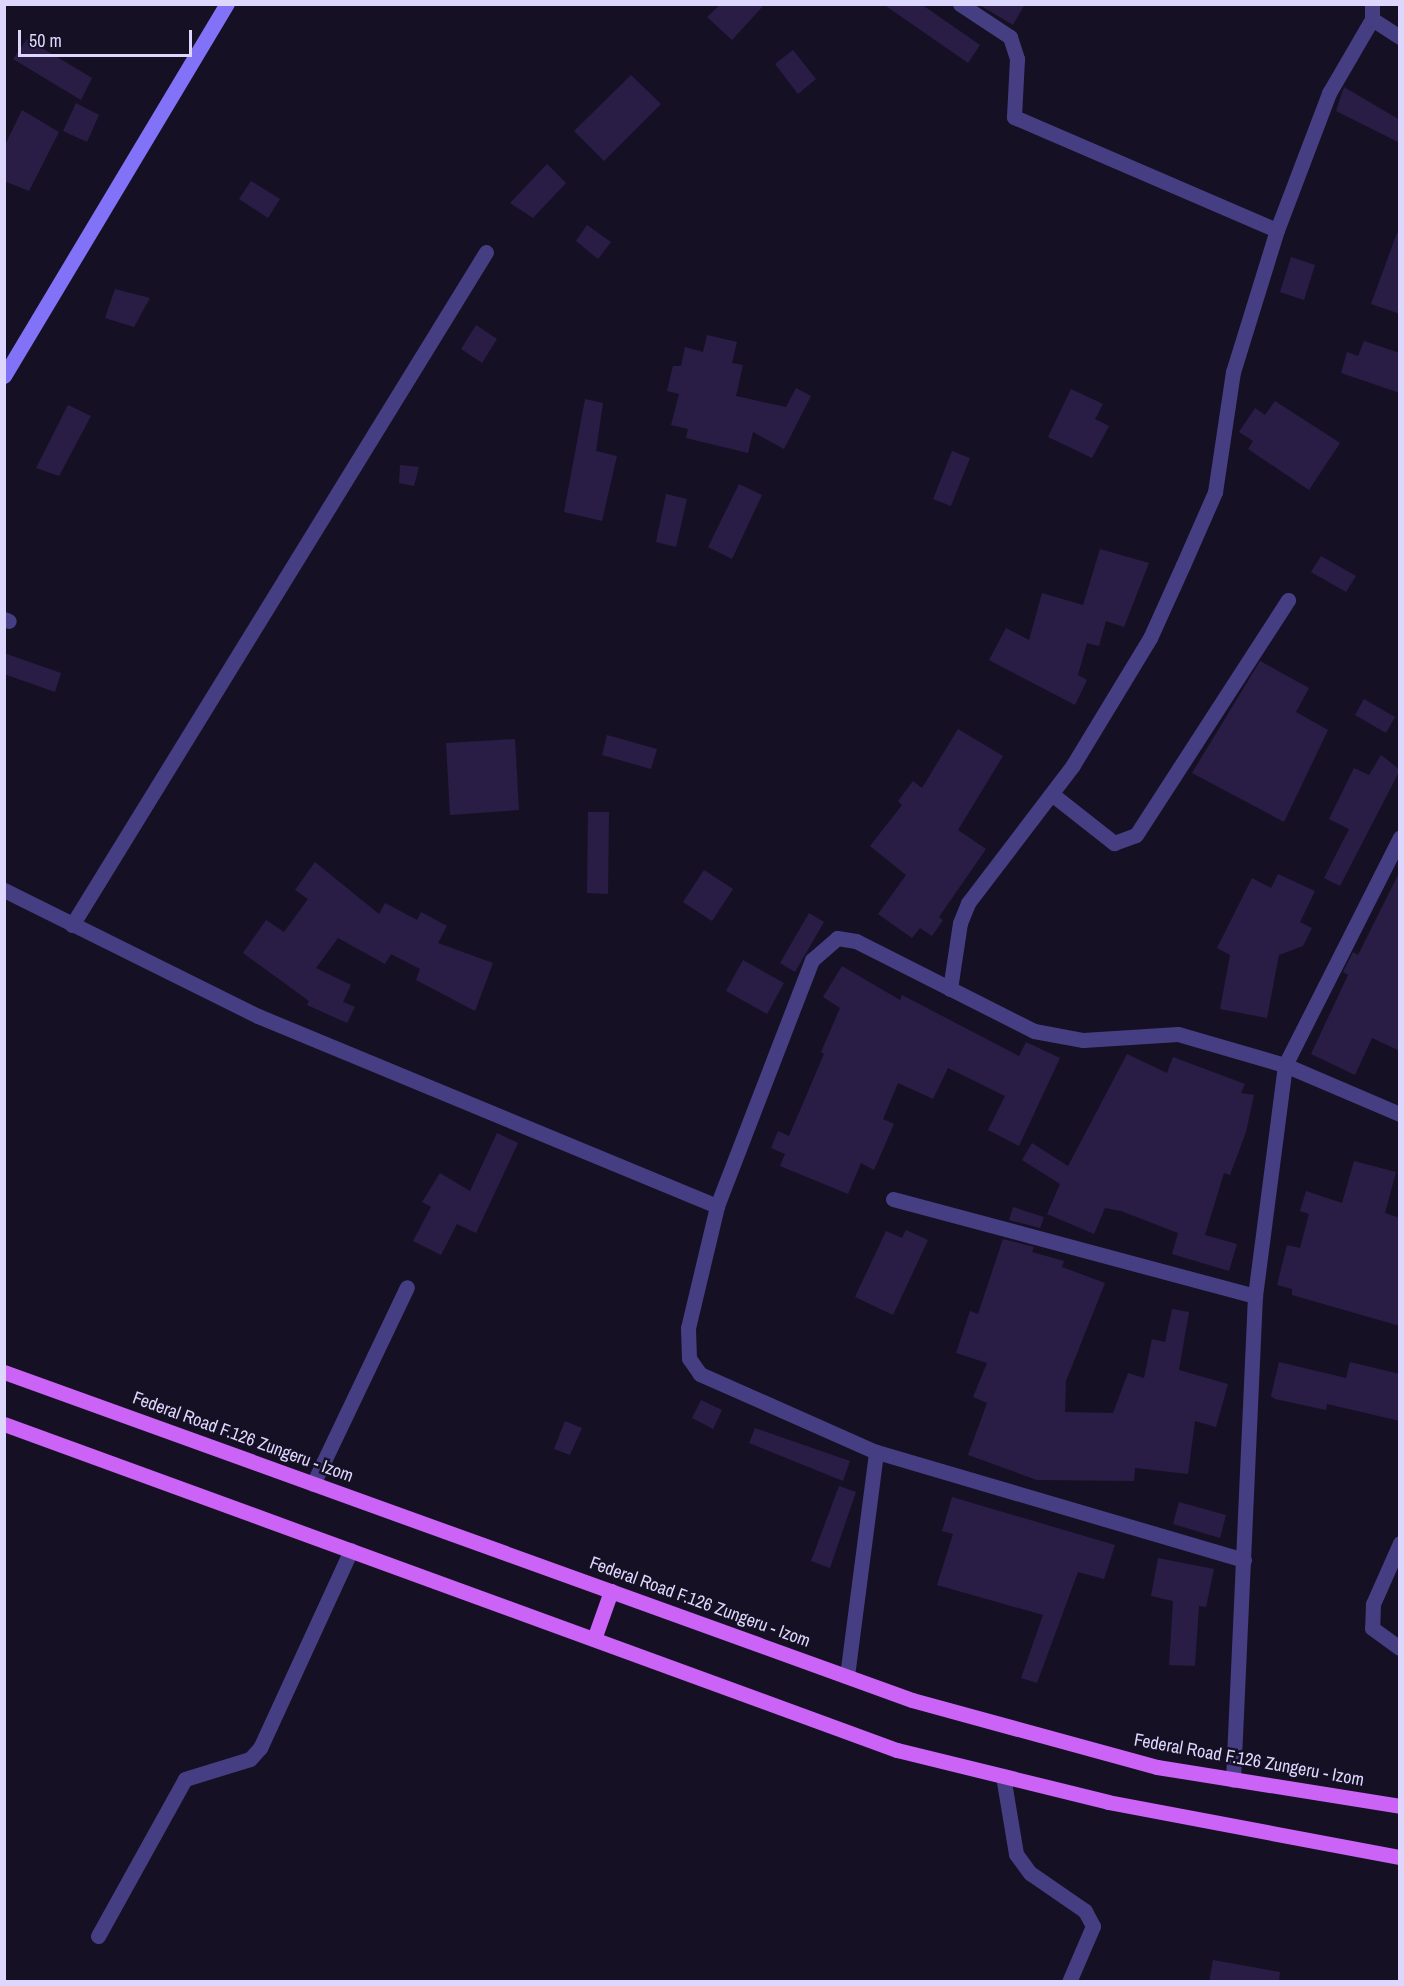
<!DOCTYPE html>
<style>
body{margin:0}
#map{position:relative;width:1404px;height:1986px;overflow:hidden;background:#161025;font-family:"Archivo Narrow",sans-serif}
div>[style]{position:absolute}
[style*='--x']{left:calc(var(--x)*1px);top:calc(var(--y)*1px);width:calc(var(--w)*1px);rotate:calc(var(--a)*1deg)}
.building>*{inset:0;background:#291d45}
.street>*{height:15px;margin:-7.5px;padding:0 7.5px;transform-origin:7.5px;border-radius:7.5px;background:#463e82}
.secondary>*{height:15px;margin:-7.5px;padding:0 7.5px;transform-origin:7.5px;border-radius:7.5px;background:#8172f8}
.primary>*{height:15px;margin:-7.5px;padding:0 7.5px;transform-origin:7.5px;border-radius:7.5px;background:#cc63f7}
span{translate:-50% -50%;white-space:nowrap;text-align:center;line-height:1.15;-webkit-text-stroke:5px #161025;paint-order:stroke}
.street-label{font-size:18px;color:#ded7fd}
.frame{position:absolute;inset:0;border:6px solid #ded7fd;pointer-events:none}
.scale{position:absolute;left:18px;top:30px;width:174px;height:27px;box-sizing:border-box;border:3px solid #ded7fd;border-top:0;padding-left:8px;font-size:18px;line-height:21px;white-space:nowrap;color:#ded7fd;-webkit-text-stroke:4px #161025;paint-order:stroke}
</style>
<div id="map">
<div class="building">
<div style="clip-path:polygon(721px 4px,765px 4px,732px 40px,707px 17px)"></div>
<div style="clip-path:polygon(883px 4px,921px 4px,980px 45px,968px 63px)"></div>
<div style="clip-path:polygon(978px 4px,1025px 4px,1013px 25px)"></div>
<div style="clip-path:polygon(27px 39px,92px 78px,81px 100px,13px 59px)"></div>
<div style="clip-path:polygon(793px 50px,816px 79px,798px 94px,775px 64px)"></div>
<div style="clip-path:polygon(631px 75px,661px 104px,604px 161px,574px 131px)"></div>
<div style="clip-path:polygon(1344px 87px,1400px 120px,1400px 143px,1336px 111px)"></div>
<div style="clip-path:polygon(76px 103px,99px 115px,87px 142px,63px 131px)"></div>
<div style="clip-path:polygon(22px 110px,59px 132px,29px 191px,4px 181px,4px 147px)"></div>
<div style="clip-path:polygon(547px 164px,566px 183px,533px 218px,510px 203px)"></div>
<div style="clip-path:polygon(251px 181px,280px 199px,268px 218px,239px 199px)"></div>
<div style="clip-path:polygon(587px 225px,611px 242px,598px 259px,576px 241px)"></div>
<div style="clip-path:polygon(1397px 233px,1400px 234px,1400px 314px,1371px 304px)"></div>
<div style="clip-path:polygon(1291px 257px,1315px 265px,1304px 300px,1280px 292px)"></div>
<div style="clip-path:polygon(115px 289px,150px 298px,134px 327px,105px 318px)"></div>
<div style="clip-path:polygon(476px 325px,497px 339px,482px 363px,461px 349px)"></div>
<div style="clip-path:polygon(707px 335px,737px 342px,732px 363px,743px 365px,736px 396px,786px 407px,796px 388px,811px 396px,784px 449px,753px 432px,748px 453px,686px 438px,688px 429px,671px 425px,679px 394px,667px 391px,673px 366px,681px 366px,685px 347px,703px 352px)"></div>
<div style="clip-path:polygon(1364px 341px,1400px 353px,1400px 393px,1341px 373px,1347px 352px,1358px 356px)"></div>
<div style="clip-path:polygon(1071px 389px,1103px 404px,1095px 419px,1109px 426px,1092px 458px,1048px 437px)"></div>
<div style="clip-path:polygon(585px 399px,603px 403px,596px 451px,617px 456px,602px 521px,564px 512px)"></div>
<div style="clip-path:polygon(1275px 401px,1340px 443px,1309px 490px,1248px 449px,1253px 441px,1239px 432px,1255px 408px,1265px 415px)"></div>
<div style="clip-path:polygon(68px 405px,91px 416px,59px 476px,36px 468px)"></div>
<div style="clip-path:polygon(952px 451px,970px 458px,951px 506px,933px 499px)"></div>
<div style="clip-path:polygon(400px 465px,419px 467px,414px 486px,399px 483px)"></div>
<div style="clip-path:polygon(739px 484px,762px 495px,732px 559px,708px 547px)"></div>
<div style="clip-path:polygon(666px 494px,687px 499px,676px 547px,656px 542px)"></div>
<div style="clip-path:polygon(1100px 549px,1149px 563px,1124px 627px,1106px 621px,1099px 646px,1087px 643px,1078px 675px,1087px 680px,1075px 705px,989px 660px,1006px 628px,1029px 640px,1042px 593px,1083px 605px)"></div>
<div style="clip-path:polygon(1321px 556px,1356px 576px,1346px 592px,1311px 572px)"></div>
<div style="clip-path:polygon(4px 653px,61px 673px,55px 692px,4px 674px)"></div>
<div style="clip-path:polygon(1260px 661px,1309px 688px,1296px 712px,1328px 730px,1284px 822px,1192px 773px)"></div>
<div style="clip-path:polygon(1364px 699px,1395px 717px,1386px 733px,1355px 715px)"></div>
<div style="clip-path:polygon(958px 729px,1003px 756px,958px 830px,986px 849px,939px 917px,943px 920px,932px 936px,920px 928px,912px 938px,878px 914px,906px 875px,870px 846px,902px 805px,898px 801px,913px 781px,922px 788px)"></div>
<div style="clip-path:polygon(607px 735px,657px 749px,651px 769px,602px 755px)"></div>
<div style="clip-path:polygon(515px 739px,519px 810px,450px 815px,446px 743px)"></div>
<div style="clip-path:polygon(1381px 755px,1400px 770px,1340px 886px,1324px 878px,1349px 829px,1329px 819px,1354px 768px,1369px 775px)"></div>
<div style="clip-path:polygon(588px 812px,609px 812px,608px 894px,587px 893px)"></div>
<div style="clip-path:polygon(315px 862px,379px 914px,385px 903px,417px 920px,421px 912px,447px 926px,438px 943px,493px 963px,475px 1011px,416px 980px,420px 969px,391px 954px,385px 964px,338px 938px,316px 968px,351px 985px,343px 1002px,355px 1007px,347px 1023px,307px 1005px,309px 1001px,243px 953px,266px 920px,284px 932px,308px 899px,295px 890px)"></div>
<div style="clip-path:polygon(704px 870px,733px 889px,712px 921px,683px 902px)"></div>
<div style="clip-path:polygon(1400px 871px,1400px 1051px,1372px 1038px,1355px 1075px,1311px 1054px,1348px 975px,1343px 972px,1353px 952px,1358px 955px)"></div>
<div style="clip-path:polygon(1278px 874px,1315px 891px,1300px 922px,1312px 928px,1303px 946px,1279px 955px,1267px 1018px,1220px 1009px,1230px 955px,1217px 948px,1252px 878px,1271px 888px)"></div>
<div style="clip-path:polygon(809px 913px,824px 922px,795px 972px,780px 963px)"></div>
<div style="clip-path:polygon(743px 960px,784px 983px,767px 1014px,726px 991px)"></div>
<div style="clip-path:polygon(842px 966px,900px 1000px,902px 995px,1019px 1056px,1026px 1042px,1060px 1058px,1019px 1146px,988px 1130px,1005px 1096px,948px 1068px,933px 1099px,898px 1083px,883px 1119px,894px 1124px,874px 1170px,861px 1163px,848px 1194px,780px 1166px,785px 1154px,771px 1148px,778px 1131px,789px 1136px,824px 1054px,821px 1052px,840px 1008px,823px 997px)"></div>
<div style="clip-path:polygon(1127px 1054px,1167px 1073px,1173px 1057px,1245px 1084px,1241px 1093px,1254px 1095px,1246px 1132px,1230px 1175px,1224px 1173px,1205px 1235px,1237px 1244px,1229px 1271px,1172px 1254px,1178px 1233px,1121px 1211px,1105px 1208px,1094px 1234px,1047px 1214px,1060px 1184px,1022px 1160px,1032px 1143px,1068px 1166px)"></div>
<div style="clip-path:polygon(497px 1133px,518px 1143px,476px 1233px,457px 1224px,441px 1255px,413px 1241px,431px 1207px,422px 1202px,440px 1173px,470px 1191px)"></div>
<div style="clip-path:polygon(1354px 1161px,1396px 1172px,1385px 1213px,1400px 1218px,1400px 1326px,1292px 1295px,1292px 1289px,1277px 1285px,1287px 1245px,1300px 1248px,1309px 1214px,1300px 1211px,1306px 1191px,1342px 1203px)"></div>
<div style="clip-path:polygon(1013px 1207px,1044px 1217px,1040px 1228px,1009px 1220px)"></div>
<div style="clip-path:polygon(906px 1230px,928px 1240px,893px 1315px,855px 1297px,886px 1231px,902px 1238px)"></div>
<div style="clip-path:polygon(1003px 1239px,1034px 1247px,1032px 1252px,1064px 1261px,1062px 1267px,1105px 1283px,1066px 1381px,1065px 1412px,1113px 1413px,1128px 1373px,1144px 1378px,1152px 1339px,1165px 1342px,1172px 1309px,1189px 1312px,1179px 1370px,1228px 1384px,1216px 1427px,1195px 1421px,1188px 1474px,1135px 1468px,1134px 1481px,1037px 1480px,968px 1455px,987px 1403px,973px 1397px,987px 1363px,956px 1353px,970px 1311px,978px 1314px)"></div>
<div style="clip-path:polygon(1279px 1362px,1346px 1378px,1350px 1362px,1400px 1374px,1400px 1421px,1327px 1404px,1326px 1410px,1275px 1399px,1271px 1396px)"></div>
<div style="clip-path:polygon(701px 1400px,722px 1410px,713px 1429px,692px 1418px)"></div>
<div style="clip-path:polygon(565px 1421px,582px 1428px,570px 1455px,554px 1449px)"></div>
<div style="clip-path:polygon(755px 1428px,850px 1461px,843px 1481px,749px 1443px)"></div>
<div style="clip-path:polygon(839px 1486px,856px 1492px,830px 1568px,811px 1561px)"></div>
<div style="clip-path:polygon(952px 1497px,1115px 1545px,1104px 1579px,1078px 1572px,1037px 1683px,1021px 1678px,1043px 1615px,937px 1585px,953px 1534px,942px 1531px)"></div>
<div style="clip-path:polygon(1179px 1502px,1226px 1515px,1220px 1538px,1173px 1524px)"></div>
<div style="clip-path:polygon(1158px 1558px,1214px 1569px,1206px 1607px,1199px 1606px,1195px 1666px,1169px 1665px,1173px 1601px,1151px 1596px)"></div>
<div style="clip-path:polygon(1213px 1960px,1280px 1972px,1279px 1982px,1209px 1982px)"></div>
</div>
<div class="street">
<div style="--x:960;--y:4;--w:60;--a:33.4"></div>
<div style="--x:1010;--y:37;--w:23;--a:72"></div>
<div style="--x:1017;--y:59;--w:58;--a:93"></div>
<div style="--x:1014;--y:117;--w:286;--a:23.3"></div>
<div style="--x:1372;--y:19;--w:33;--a:33"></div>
<div style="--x:4;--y:619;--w:5;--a:22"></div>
<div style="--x:1053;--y:795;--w:78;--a:38.2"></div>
<div style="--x:1114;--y:843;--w:23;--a:-20"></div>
<div style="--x:1136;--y:835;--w:280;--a:-57.1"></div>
<div style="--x:4;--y:890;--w:284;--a:26.4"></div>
<div style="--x:258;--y:1016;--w:497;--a:22.5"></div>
<div style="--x:72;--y:925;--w:790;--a:-58.4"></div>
<div style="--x:950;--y:989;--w:67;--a:-81.4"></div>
<div style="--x:960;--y:923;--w:22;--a:-68"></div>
<div style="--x:968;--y:903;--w:173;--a:-52.7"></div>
<div style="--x:1073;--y:765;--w:149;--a:-58.8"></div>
<div style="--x:1150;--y:638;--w:80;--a:-65.7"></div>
<div style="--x:1183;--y:565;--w:80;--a:-66.3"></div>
<div style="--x:1215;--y:492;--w:121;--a:-81.5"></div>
<div style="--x:1233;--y:372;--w:149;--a:-72.8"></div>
<div style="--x:1277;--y:230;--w:147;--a:-69.2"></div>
<div style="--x:1329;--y:93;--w:86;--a:-59.8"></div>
<div style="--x:1372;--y:19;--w:15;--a:-90"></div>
<div style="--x:893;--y:1199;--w:375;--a:15"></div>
<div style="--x:313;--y:1484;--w:218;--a:-64.5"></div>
<div style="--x:1400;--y:1543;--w:67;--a:113.9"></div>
<div style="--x:1373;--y:1604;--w:24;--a:92"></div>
<div style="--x:1372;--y:1628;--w:34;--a:36"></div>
<div style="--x:1244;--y:1560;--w:384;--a:-163.6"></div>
<div style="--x:876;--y:1452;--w:193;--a:-156.1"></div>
<div style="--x:700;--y:1374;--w:19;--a:-125"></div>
<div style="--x:689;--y:1358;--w:30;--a:-92"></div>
<div style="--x:688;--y:1328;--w:125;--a:-76.6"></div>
<div style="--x:717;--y:1206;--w:264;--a:-68.9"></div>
<div style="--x:812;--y:960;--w:33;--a:-41"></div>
<div style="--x:837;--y:938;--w:19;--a:9"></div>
<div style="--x:856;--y:941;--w:199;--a:26.8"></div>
<div style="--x:1034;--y:1031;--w:50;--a:10.4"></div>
<div style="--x:1083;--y:1040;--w:95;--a:-3.6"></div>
<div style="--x:1178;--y:1034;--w:111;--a:16.2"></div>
<div style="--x:1285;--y:1065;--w:125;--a:23.1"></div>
<div style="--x:847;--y:1676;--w:226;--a:-82.6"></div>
<div style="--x:1003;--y:1776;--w:79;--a:80.5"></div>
<div style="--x:1016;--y:1854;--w:24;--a:54"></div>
<div style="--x:1030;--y:1873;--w:67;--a:34.6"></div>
<div style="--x:1085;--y:1911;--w:17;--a:62"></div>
<div style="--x:1093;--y:1926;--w:61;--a:113.2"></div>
<div style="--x:1233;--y:1780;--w:484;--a:-87.4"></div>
<div style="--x:1255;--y:1296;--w:233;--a:-82.6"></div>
<div style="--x:1285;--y:1065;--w:255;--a:-63.2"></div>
<div style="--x:98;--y:1936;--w:179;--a:-61"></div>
<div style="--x:185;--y:1779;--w:68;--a:-17.1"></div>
<div style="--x:250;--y:1759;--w:15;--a:-48"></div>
<div style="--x:260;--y:1748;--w:218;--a:-65.3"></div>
</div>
<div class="secondary">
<div style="--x:4;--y:376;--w:434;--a:-59.1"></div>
</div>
<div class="primary">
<div style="--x:4;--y:1372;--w:965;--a:19.86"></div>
<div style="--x:912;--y:1700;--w:254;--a:15.3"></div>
<div style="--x:1157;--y:1767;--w:246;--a:9.1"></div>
<div style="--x:4;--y:1424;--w:951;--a:20.06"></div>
<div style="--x:897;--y:1750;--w:217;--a:13.8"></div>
<div style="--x:1108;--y:1802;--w:297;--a:10.7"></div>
<div style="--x:594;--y:1639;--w:51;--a:-70.5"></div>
</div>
<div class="street-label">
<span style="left:243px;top:1437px;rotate:20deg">Federal Road F.126 Zungeru - Izom</span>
<span style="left:700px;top:1602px;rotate:20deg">Federal Road F.126 Zungeru - Izom</span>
<span style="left:1249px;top:1760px;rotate:10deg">Federal Road F.126 Zungeru - Izom</span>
</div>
<div class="frame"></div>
<div class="scale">50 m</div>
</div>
